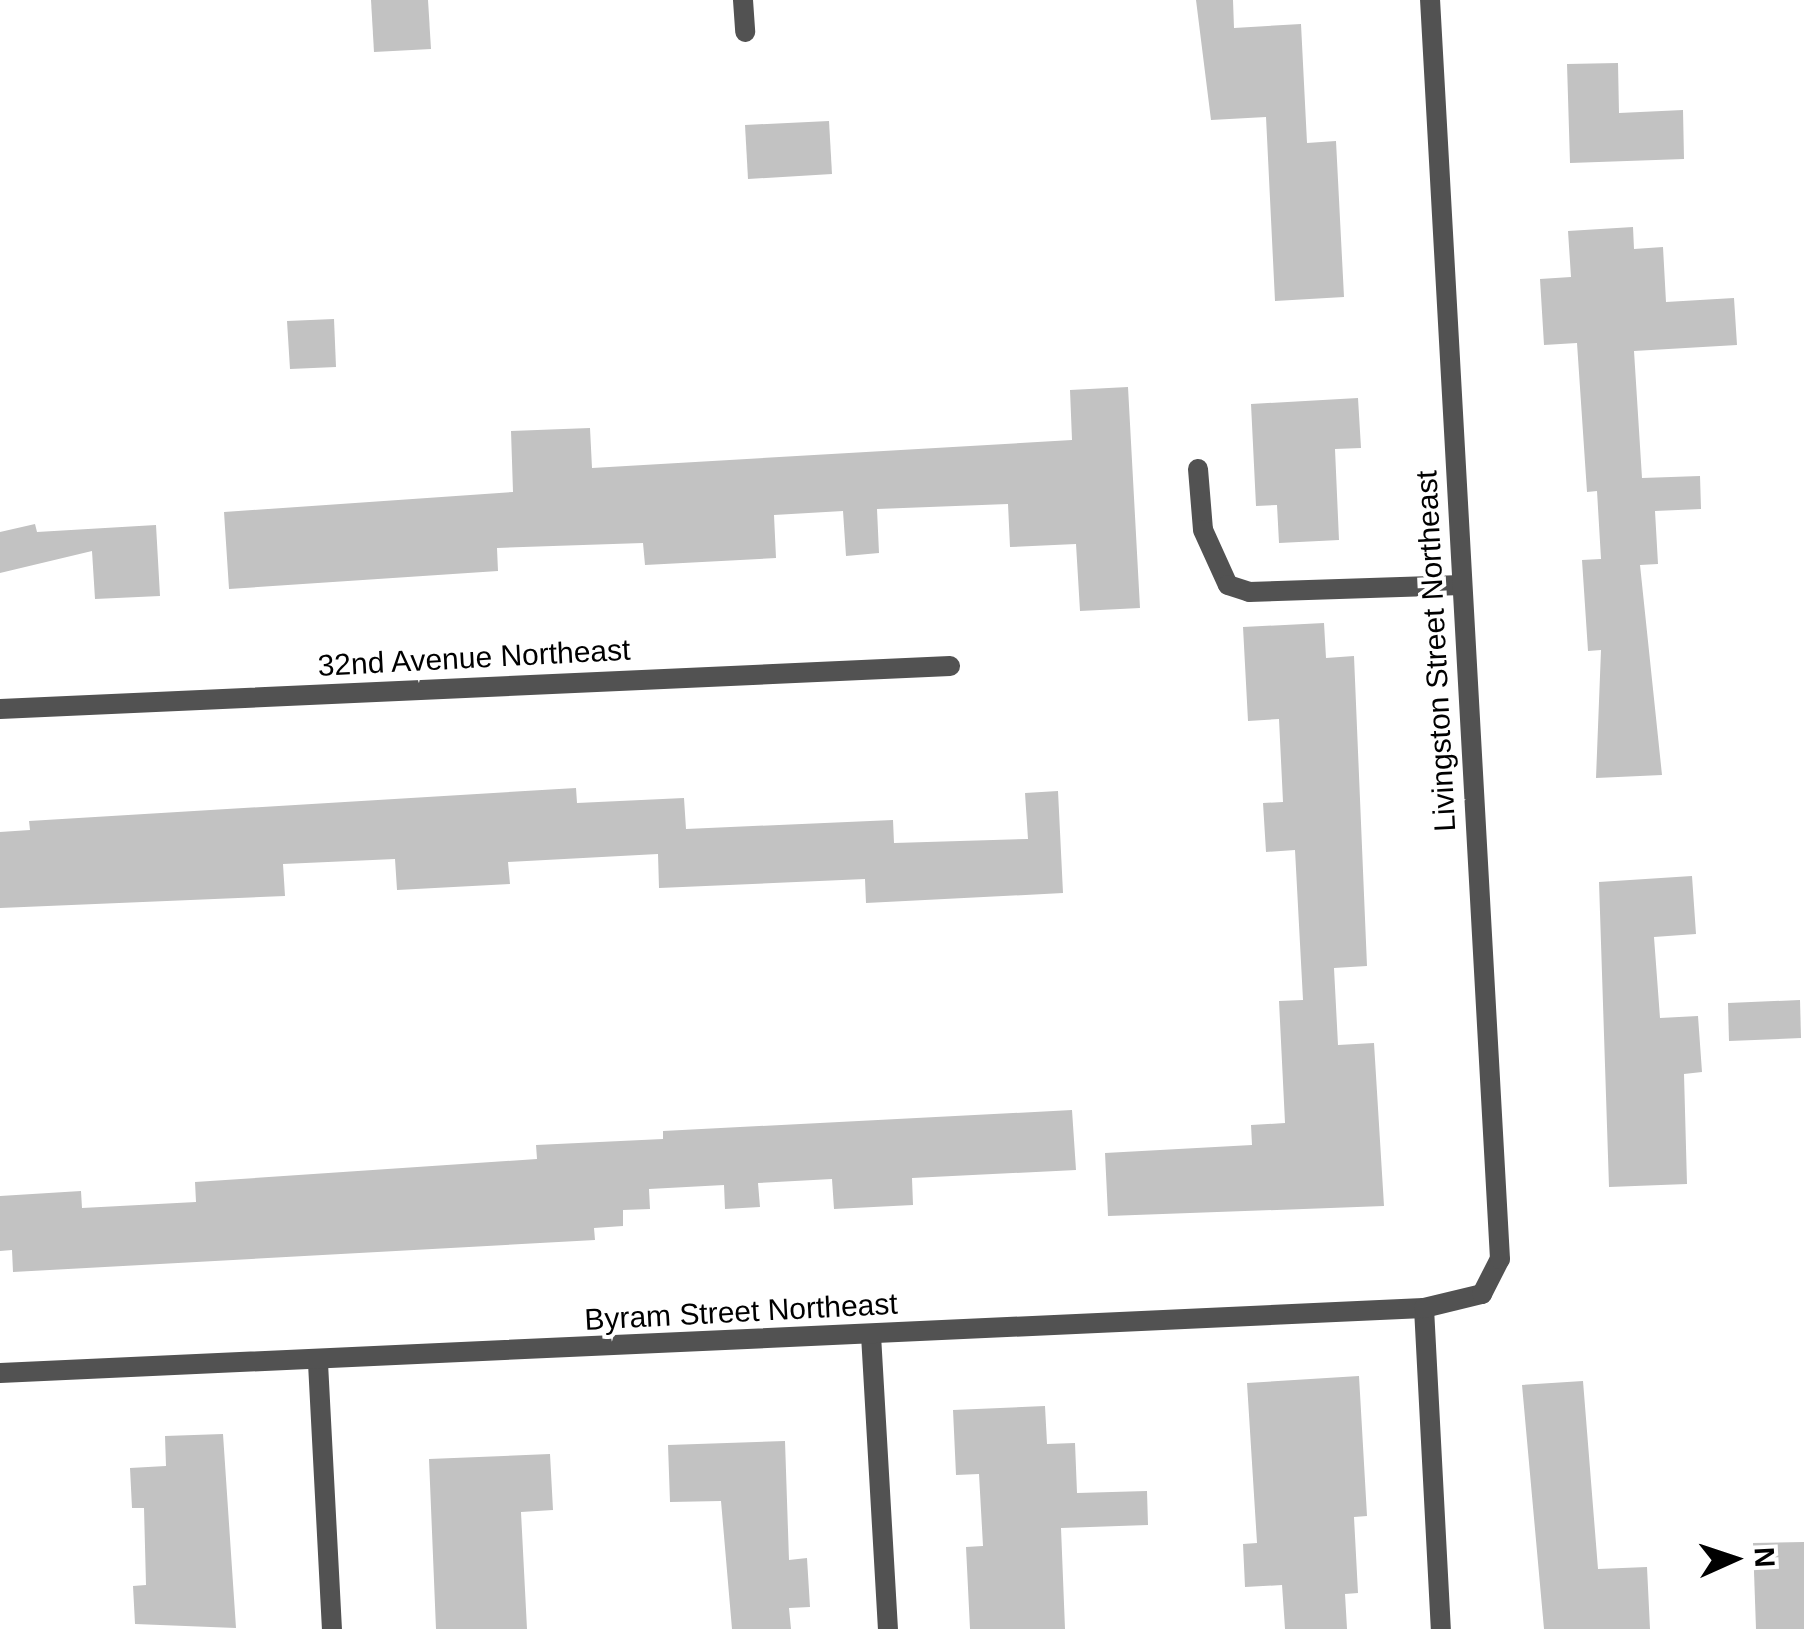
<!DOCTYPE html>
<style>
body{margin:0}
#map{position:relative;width:1804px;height:1629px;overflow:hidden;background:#fff;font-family:Arial,sans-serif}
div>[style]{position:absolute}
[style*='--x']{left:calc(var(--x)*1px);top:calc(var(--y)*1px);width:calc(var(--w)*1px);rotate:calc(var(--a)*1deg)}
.building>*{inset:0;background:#c2c2c2}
.service>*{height:20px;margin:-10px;padding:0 10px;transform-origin:10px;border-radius:10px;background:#525252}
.minor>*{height:20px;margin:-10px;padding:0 10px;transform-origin:10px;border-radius:10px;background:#525252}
span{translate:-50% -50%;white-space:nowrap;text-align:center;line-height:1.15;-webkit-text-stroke:8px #fff;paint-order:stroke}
.street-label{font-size:30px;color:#000}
.north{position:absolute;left:1684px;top:1509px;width:100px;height:100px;-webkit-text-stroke:8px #fff;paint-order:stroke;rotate:87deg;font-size:28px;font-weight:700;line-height:40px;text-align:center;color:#000}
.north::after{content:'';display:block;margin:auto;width:35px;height:45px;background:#000;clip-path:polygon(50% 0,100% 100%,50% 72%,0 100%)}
</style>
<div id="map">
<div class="building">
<div style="clip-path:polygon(371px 0,428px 0,431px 49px,374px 52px)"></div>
<div style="clip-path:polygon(1196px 0,1233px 0,1234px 28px,1301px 24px,1307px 143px,1336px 141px,1344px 297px,1275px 301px,1266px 117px,1211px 120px)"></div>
<div style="clip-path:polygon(1618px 63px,1619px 113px,1683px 110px,1684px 159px,1570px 163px,1567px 64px)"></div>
<div style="clip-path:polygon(829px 121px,832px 174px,748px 179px,745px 125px)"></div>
<div style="clip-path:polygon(1633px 227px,1634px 249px,1663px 247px,1666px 302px,1734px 298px,1737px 345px,1634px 351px,1642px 478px,1700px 476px,1701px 509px,1655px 511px,1658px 564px,1640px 565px,1662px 775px,1596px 778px,1601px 650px,1588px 651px,1582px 560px,1601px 559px,1597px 491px,1587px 492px,1577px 343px,1544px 345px,1540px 279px,1571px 277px,1568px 231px)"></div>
<div style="clip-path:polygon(334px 319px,336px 367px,290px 369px,287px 321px)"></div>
<div style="clip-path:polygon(1128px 387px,1140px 608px,1080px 611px,1076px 544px,1010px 547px,1008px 504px,877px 509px,879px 553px,846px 556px,843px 511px,774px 515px,776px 558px,645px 565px,643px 543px,497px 548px,498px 571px,229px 589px,224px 512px,513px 492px,511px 431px,590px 428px,592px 468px,1072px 440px,1070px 390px)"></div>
<div style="clip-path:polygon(1358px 398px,1361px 448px,1335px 449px,1339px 540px,1279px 543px,1277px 505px,1256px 506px,1251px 404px)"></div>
<div style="clip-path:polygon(35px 524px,37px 532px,156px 525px,160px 596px,95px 599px,92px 551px,0 573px,0 532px)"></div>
<div style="clip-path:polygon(1324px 623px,1326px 658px,1354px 656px,1367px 966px,1334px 968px,1338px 1045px,1374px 1043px,1384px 1206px,1108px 1216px,1105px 1153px,1252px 1145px,1251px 1125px,1285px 1123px,1279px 1001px,1303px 1000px,1295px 850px,1266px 852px,1263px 803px,1283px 802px,1279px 719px,1248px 721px,1243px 627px)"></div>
<div style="clip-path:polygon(576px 788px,577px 803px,684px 798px,686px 829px,893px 820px,894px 843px,1028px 839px,1025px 793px,1058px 791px,1063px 893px,866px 903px,865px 879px,659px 888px,658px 854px,508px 862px,510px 884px,397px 890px,395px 859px,283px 864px,285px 896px,0 908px,0 832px,30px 830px,29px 821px)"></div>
<div style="clip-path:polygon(1692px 876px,1696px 934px,1654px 937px,1660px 1018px,1698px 1016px,1702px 1072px,1684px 1074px,1687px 1184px,1609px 1187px,1599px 882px)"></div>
<div style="clip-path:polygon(1800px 1000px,1801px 1038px,1729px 1041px,1728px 1003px)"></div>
<div style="clip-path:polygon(1072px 1110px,1076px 1170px,912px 1178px,913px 1205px,834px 1209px,832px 1179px,758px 1183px,760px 1207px,725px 1209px,724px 1185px,649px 1189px,650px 1209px,623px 1210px,623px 1226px,594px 1228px,595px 1240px,13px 1272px,12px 1250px,0 1251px,0 1196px,81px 1191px,82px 1208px,196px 1202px,195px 1182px,537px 1159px,536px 1145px,663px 1139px,663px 1131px)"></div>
<div style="clip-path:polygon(1359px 1376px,1367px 1516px,1354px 1517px,1358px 1593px,1345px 1594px,1347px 1629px,1285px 1629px,1282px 1585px,1245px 1587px,1243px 1544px,1257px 1543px,1247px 1383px)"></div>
<div style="clip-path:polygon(1583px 1381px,1598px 1569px,1647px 1567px,1650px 1629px,1544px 1629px,1522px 1385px)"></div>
<div style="clip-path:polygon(1045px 1406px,1047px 1444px,1075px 1443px,1077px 1493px,1147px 1491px,1148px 1525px,1061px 1528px,1065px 1629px,970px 1629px,966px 1547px,983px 1546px,979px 1474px,956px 1475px,953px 1410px)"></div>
<div style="clip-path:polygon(223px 1434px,236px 1628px,135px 1624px,133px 1586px,146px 1585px,144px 1508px,132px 1508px,130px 1468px,166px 1466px,165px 1436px)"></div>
<div style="clip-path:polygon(785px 1441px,789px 1560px,807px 1558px,810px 1607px,789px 1608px,791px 1629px,732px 1629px,721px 1501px,670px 1502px,668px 1445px)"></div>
<div style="clip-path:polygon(550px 1454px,553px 1510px,521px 1512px,527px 1629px,436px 1629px,429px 1459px)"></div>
<div style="clip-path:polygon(1804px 1542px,1804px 1629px,1756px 1629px,1753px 1543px)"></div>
</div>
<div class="service">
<div style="--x:743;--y:0;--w:32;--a:86"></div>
<div style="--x:1198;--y:469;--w:61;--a:85.3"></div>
<div style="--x:1203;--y:530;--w:60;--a:65.6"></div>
<div style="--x:1228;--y:585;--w:22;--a:18"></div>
<div style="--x:1249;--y:592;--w:213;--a:-1.9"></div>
</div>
<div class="minor">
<div style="--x:0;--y:709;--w:951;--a:-2.59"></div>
<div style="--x:1424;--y:1308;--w:321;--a:87"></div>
<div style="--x:871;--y:1335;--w:294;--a:86.7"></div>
<div style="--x:318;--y:1363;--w:266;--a:87"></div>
<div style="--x:0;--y:1373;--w:1425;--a:-2.61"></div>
<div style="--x:1424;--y:1308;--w:60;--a:-13.6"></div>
<div style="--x:1482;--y:1294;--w:39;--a:-63"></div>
<div style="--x:1500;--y:1259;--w:1261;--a:-93.18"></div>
</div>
<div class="street-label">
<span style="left:1436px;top:651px;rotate:-93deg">Livingston Street Northeast</span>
<span style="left:474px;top:658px;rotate:-3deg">32nd Avenue Northeast</span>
<span style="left:741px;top:1312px;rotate:-3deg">Byram Street Northeast</span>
</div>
<div class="north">N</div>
</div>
